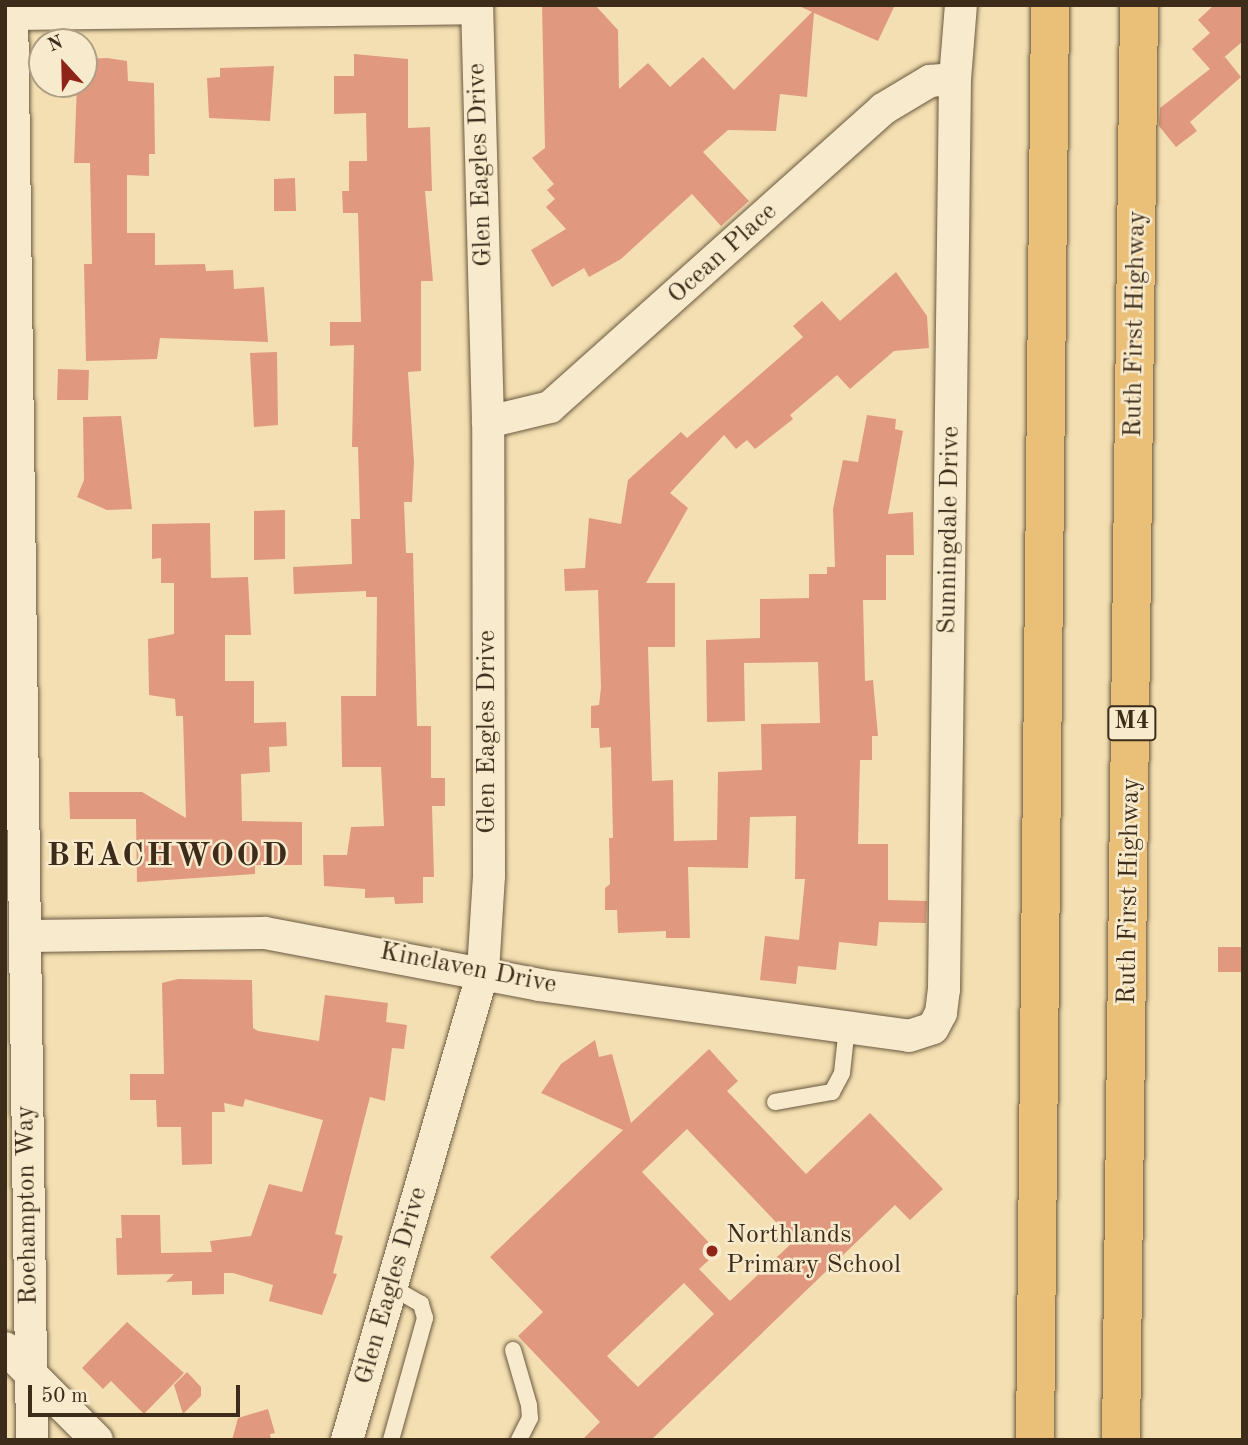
<!DOCTYPE html>
<style>
body{margin:0}
#map{position:relative;width:1248px;height:1445px;overflow:hidden;background:#f4dfb2;font-family:"Old Standard TT",serif}
div>[style]{position:absolute}
[style*='--x']{left:calc(var(--x)*1px);top:calc(var(--y)*1px);width:calc(var(--w)*1px);rotate:calc(var(--a)*1deg)}
.building>*{inset:0;background:#e0997f}
.roads{filter:drop-shadow(0 0 2px #6a593f) drop-shadow(0 0 2px #6a593f)}
.service>*{height:16px;margin:-8px;padding:0 8px;transform-origin:8px;border-radius:8px;background:#f8eacd}
.minor>*{height:32px;margin:-16px;padding:0 16px;transform-origin:16px;border-radius:16px;background:#f8eacd}
.motorway>*{height:38px;margin:-19px;padding:0 19px;transform-origin:19px;border-radius:19px;background:#eac079}
.dots>*{width:19px;height:19px;translate:-50% -50%;box-sizing:border-box;border:4px solid #f8eacd;border-radius:50%}
span{translate:-50% -50%;white-space:nowrap;text-align:center;line-height:1.15;-webkit-text-stroke:5px #f8eacd;paint-order:stroke}
.shield-label span{padding:2px 5px;background:#f8eacd;border:2px solid;border-radius:5px;-webkit-text-stroke-width:0}
.shield-label{font-size:24px;color:#3c2c19;font-weight:700}
.street-label{font-size:26px;color:#3c2c19}
.poi-label{font-size:26px;color:#3c2c19}
.left{translate:0 -50%;text-align:left}
.district-label{font-size:33px;color:#3c2c19;font-weight:700;letter-spacing:2px}
.frame{position:absolute;inset:0;border:7px solid #3c2c19;pointer-events:none}
.north{position:absolute;left:28px;top:28px;width:70px;height:70px;box-sizing:border-box;background:#f8eacd;border:2px solid #ad9e85;border-radius:50%;rotate:338deg;font-size:19px;font-weight:700;line-height:28px;text-align:center;color:#3c2c19}
.north::after{content:'';display:block;margin:auto;width:24px;height:32px;background:#8f2418;clip-path:polygon(50% 0,100% 100%,50% 72%,0 100%)}
.scale{position:absolute;left:28px;top:1385px;width:212px;height:32px;box-sizing:border-box;border:4px solid #3c2c19;border-top:0;padding-left:9px;font-size:21px;line-height:24px;white-space:nowrap;color:#3c2c19;-webkit-text-stroke:5px #f8eacd;paint-order:stroke}
</style>
<div id="map">
<div class="building">
<div style="clip-path:polygon(542px 5px,595px 5px,618px 30px,619px 89px,648px 63px,670px 87px,703px 57px,734px 90px,812px 12px,797px 5px,895px 5px,878px 41px,814px 13px,807px 97px,780px 94px,776px 131px,728px 130px,703px 152px,749px 201px,721px 226px,692px 194px,621px 259px,589px 277px,584px 268px,552px 287px,531px 250px,566px 229px,546px 207px,555px 199px,547px 190px,554px 184px,532px 158px,545px 148px)"></div>
<div style="clip-path:polygon(1214px 5px,1243px 5px,1243px 41px,1221px 60px,1225px 57px,1241px 77px,1190px 122px,1197px 131px,1176px 147px,1159px 126px,1160px 108px,1210px 69px,1192px 49px,1210px 33px,1198px 20px)"></div>
<div style="clip-path:polygon(354px 54px,408px 59px,408px 128px,430px 127px,432px 191px,425px 191px,433px 281px,421px 281px,421px 371px,408px 372px,414px 462px,412px 502px,404px 502px,406px 553px,413px 553px,417px 726px,431px 726px,431px 778px,445px 778px,445px 806px,432px 806px,434px 877px,423px 877px,423px 903px,395px 904px,394px 897px,365px 898px,365px 889px,324px 886px,323px 855px,347px 855px,351px 827px,384px 826px,381px 767px,342px 767px,341px 696px,376px 696px,377px 597px,366px 597px,366px 591px,294px 594px,293px 567px,352px 564px,351px 519px,360px 519px,358px 447px,352px 447px,354px 345px,330px 346px,330px 322px,361px 322px,358px 213px,343px 213px,342px 191px,349px 191px,349px 161px,367px 161px,366px 113px,334px 114px,334px 76px,354px 76px)"></div>
<div style="clip-path:polygon(107px 58px,127px 61px,128px 81px,154px 83px,155px 154px,149px 154px,149px 176px,127px 175px,127px 233px,155px 233px,155px 265px,205px 264px,206px 271px,233px 270px,234px 289px,264px 287px,268px 342px,160px 338px,157px 359px,86px 361px,84px 264px,92px 264px,90px 163px,74px 163px,77px 84px,84px 84px,84px 59px)"></div>
<div style="clip-path:polygon(274px 66px,270px 121px,209px 118px,207px 78px,220px 77px,220px 68px)"></div>
<div style="clip-path:polygon(295px 178px,296px 211px,274px 211px,274px 179px)"></div>
<div style="clip-path:polygon(896px 272px,927px 316px,929px 348px,894px 351px,850px 389px,837px 375px,790px 415px,793px 419px,755px 449px,747px 440px,736px 449px,724px 435px,670px 493px,688px 508px,646px 583px,675px 583px,675px 647px,648px 647px,652px 781px,673px 780px,674px 841px,717px 840px,718px 772px,762px 770px,761px 724px,820px 723px,818px 662px,744px 663px,745px 721px,707px 722px,706px 640px,760px 638px,760px 599px,809px 598px,809px 574px,827px 574px,827px 567px,835px 567px,833px 509px,843px 460px,858px 462px,867px 415px,896px 419px,895px 429px,903px 431px,888px 514px,913px 512px,914px 555px,886px 555px,886px 600px,863px 600px,865px 681px,873px 680px,878px 736px,872px 736px,872px 760px,860px 760px,858px 844px,888px 844px,888px 900px,927px 901px,926px 923px,879px 922px,877px 946px,839px 942px,836px 970px,798px 966px,796px 984px,760px 980px,765px 936px,799px 940px,805px 879px,795px 879px,796px 816px,750px 817px,748px 868px,688px 867px,690px 938px,666px 938px,666px 931px,618px 933px,617px 910px,605px 910px,605px 888px,610px 884px,609px 838px,613px 838px,611px 747px,600px 748px,599px 728px,591px 728px,591px 706px,599px 705px,601px 687px,598px 590px,565px 591px,564px 569px,585px 568px,589px 518px,621px 524px,628px 480px,681px 432px,687px 438px,803px 337px,793px 326px,822px 301px,840px 321px)"></div>
<div style="clip-path:polygon(277px 352px,278px 425px,254px 427px,250px 353px)"></div>
<div style="clip-path:polygon(58px 369px,89px 370px,88px 400px,57px 400px)"></div>
<div style="clip-path:polygon(121px 416px,132px 509px,107px 510px,77px 497px,84px 480px,83px 417px)"></div>
<div style="clip-path:polygon(285px 510px,285px 559px,254px 560px,254px 511px)"></div>
<div style="clip-path:polygon(210px 523px,211px 578px,248px 577px,251px 635px,225px 635px,225px 681px,254px 681px,254px 723px,286px 722px,287px 746px,269px 747px,270px 772px,241px 774px,242px 821px,302px 822px,302px 865px,255px 865px,255px 874px,137px 882px,136px 819px,70px 819px,69px 792px,142px 792px,186px 818px,183px 716px,176px 716px,175px 699px,149px 695px,148px 639px,174px 634px,174px 583px,161px 583px,161px 558px,152px 559px,152px 524px)"></div>
<div style="clip-path:polygon(1218px 947px,1243px 947px,1243px 972px,1218px 972px)"></div>
<div style="clip-path:polygon(178px 979px,252px 980px,253px 1028px,258px 1031px,319px 1041px,325px 995px,388px 1003px,386px 1022px,407px 1025px,404px 1049px,392px 1048px,385px 1101px,370px 1097px,335px 1234px,343px 1236px,333px 1273px,337px 1274px,322px 1315px,269px 1301px,273px 1285px,233px 1273px,224px 1273px,224px 1294px,192px 1295px,192px 1281px,166px 1282px,174px 1274px,117px 1275px,116px 1238px,122px 1238px,121px 1215px,160px 1215px,161px 1253px,212px 1252px,210px 1241px,251px 1236px,269px 1184px,302px 1192px,323px 1120px,245px 1099px,243px 1107px,224px 1103px,225px 1112px,212px 1112px,212px 1164px,182px 1165px,181px 1127px,157px 1127px,156px 1100px,130px 1100px,130px 1074px,164px 1074px,162px 983px)"></div>
<div style="clip-path:polygon(evenodd,595px 1040px,599px 1057px,612px 1054px,631px 1123px,709px 1049px,738px 1081px,727px 1091px,806px 1174px,870px 1113px,943px 1189px,910px 1220px,895px 1205px,651px 1440px,582px 1440px,600px 1422px,518px 1336px,543px 1312px,490px 1257px,623px 1130px,541px 1093px,561px 1064px,595px 1040px,687px 1129px,794px 1241px,730px 1301px,699px 1269px,718px 1252px,642px 1172px,687px 1129px,595px 1040px,684px 1283px,714px 1314px,638px 1387px,607px 1356px,684px 1283px)"></div>
<div style="clip-path:polygon(127px 1322px,184px 1373px,144px 1414px,111px 1381px,103px 1389px,82px 1368px)"></div>
<div style="clip-path:polygon(187px 1372px,201px 1387px,201px 1396px,183px 1414px,174px 1385px)"></div>
<div style="clip-path:polygon(268px 1409px,275px 1433px,270px 1434px,271px 1440px,232px 1440px,238px 1418px)"></div>
</div>
<div class="roads">
<div class="service">
<div style="--x:775;--y:1102;--w:58;--a:-10"></div>
<div style="--x:832;--y:1092;--w:21;--a:-62"></div>
<div style="--x:842;--y:1073;--w:46;--a:-83.8"></div>
<div style="--x:513;--y:1350;--w:57;--a:73.8"></div>
<div style="--x:529;--y:1405;--w:13;--a:86"></div>
<div style="--x:530;--y:1418;--w:25;--a:117"></div>
<div style="--x:391;--y:1440;--w:127;--a:-74.4"></div>
<div style="--x:425;--y:1318;--w:15;--a:-106"></div>
<div style="--x:421;--y:1304;--w:34;--a:-150"></div>
</div>
<div class="minor">
<div style="--x:12;--y:5;--w:1435;--a:89.2"></div>
<div style="--x:12;--y:14;--w:465;--a:-0.7"></div>
<div style="--x:488;--y:422;--w:64;--a:-13.6"></div>
<div style="--x:550;--y:407;--w:447;--a:-41.8"></div>
<div style="--x:883;--y:109;--w:55;--a:-30.8"></div>
<div style="--x:930;--y:81;--w:25;--a:-5"></div>
<div style="--x:25;--y:936;--w:240;--a:-0.7"></div>
<div style="--x:265;--y:933;--w:279;--a:10.7"></div>
<div style="--x:539;--y:985;--w:373;--a:7.8"></div>
<div style="--x:909;--y:1036;--w:25;--a:-18"></div>
<div style="--x:933;--y:1028;--w:17;--a:-62"></div>
<div style="--x:941;--y:1013;--w:23;--a:-83"></div>
<div style="--x:944;--y:990;--w:911;--a:-89.31"></div>
<div style="--x:955;--y:79;--w:74;--a:-85.4"></div>
<div style="--x:5;--y:1348;--w:130;--a:45"></div>
<div style="--x:347;--y:1440;--w:488;--a:-73.8"></div>
<div style="--x:483;--y:971;--w:95;--a:-86.4"></div>
<div style="--x:489;--y:876;--w:454;--a:-90.1"></div>
<div style="--x:488;--y:422;--w:417;--a:-91.5"></div>
</div>
<div class="motorway">
<div style="--x:1035;--y:1440;--w:1435;--a:-89.4"></div>
<div style="--x:1121;--y:1440;--w:1435;--a:-89.28"></div>
</div>
</div>
<div class="dots">
<div style="left:712px;top:1251px;background:#8f2418"></div>
</div>
<div class="shield-label">
<span style="left:1132px;top:723px">M4</span>
</div>
<div class="street-label">
<span style="left:481px;top:165px;rotate:-92deg">Glen Eagles Drive</span>
<span style="left:723px;top:254px;rotate:-42deg">Ocean Place</span>
<span style="left:1136px;top:324px;rotate:-89deg">Ruth First Highway</span>
<span style="left:950px;top:530px;rotate:-89deg">Sunningdale Drive</span>
<span style="left:488px;top:732px;rotate:-90deg">Glen Eagles Drive</span>
<span style="left:1130px;top:891px;rotate:-89deg">Ruth First Highway</span>
<span style="left:468px;top:969px;rotate:11deg">Kinclaven Drive</span>
<span style="left:28px;top:1205px;rotate:-91deg">Roehampton Way</span>
<span style="left:392px;top:1286px;rotate:-74deg">Glen Eagles Drive</span>
</div>
<div class="poi-label">
<span class="left" style="left:726px;top:1251px">Northlands<br>Primary School</span>
</div>
<div class="district-label">
<span style="left:168px;top:857px">BEACHWOOD</span>
</div>
<div class="frame"></div>
<div class="north">N</div>
<div class="scale">50 m</div>
</div>
